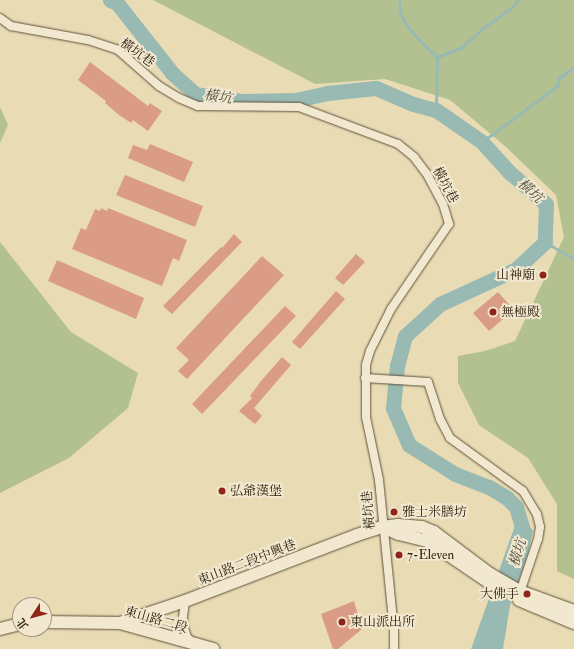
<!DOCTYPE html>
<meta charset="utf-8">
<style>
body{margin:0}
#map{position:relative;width:574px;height:649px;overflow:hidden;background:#e9dcb5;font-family:"IM FELL Double Pica","Noto Serif TC",serif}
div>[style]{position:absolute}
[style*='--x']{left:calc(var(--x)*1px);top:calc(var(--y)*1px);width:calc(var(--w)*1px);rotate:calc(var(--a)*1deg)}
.green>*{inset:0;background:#b3c190}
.water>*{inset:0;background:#98bab3}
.stream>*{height:2.5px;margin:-1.25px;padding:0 1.25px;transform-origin:1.25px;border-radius:1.25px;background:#98bab3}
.river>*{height:15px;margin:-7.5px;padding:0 7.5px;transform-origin:7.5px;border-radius:7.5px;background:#98bab3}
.building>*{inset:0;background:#da9b87}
.roads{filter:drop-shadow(0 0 1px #60513b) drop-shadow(0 0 1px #60513b)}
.minor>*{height:8px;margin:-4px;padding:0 4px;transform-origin:4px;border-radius:4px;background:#f1e8cf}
.secondary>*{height:12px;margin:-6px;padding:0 6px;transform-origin:6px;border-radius:6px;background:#f1e8cf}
.dots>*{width:11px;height:11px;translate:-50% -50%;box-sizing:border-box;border:2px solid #f1e8cf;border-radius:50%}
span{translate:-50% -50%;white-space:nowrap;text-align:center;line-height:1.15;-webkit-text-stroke:4px #f1e8cf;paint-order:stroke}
.street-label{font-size:13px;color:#322312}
.poi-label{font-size:13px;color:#322312}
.right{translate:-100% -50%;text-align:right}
.left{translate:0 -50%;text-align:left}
.water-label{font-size:14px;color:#515042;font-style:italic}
.north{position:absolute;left:12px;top:597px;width:40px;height:40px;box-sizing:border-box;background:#f1e8cf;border:1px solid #a59983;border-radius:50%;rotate:234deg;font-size:11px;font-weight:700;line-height:16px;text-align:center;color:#322312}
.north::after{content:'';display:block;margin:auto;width:14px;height:18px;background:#8f2418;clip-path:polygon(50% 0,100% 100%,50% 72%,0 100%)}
</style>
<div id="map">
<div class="green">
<div style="clip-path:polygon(153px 0,574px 0,574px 579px,557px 571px,557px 504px,528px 458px,479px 425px,458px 383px,458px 356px,485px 351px,515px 341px,564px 237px,556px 195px,506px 147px,450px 100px,385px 79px,315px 84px)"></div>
<div style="clip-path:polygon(0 107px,8px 125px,0 143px)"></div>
<div style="clip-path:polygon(0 242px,71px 332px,138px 373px,128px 408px,69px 458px,0 493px)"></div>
</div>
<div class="water">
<div style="clip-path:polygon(516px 507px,533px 531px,528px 554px,510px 606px,503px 649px,471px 649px,517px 520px)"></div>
</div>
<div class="stream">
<div style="--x:400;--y:0;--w:11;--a:90"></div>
<div style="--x:400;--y:11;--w:11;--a:68"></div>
<div style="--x:404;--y:21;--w:16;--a:52"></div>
<div style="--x:414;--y:34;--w:33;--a:45"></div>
<div style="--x:117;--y:3;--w:3;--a:-90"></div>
<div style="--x:436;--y:110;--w:53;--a:-88.9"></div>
<div style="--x:437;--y:57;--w:26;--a:-21"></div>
<div style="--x:461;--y:48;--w:28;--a:-42"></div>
<div style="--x:482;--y:29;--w:36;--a:-36"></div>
<div style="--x:511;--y:8;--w:11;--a:-49"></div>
<div style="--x:482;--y:142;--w:94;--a:-36.7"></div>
<div style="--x:557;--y:86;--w:8;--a:-76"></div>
<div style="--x:559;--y:78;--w:19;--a:-36"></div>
<div style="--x:545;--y:242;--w:34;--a:30"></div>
</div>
<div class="river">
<div style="--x:110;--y:0;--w:8;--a:23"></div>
<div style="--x:117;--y:3;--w:89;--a:51.8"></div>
<div style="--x:172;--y:73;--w:31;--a:42"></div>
<div style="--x:195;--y:94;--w:48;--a:8.5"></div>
<div style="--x:242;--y:101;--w:53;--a:-1.1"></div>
<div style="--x:295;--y:100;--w:33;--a:-12"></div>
<div style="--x:327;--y:93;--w:49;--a:-5.8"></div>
<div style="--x:376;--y:88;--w:40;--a:23.4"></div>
<div style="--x:413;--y:104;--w:24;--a:15"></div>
<div style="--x:436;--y:110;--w:56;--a:34.8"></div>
<div style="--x:482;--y:142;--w:40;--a:48"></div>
<div style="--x:509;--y:172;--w:49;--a:40.9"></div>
<div style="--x:546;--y:204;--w:38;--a:92"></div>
<div style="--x:545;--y:242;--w:40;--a:137"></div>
<div style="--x:516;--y:269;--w:84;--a:155.3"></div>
<div style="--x:440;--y:304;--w:47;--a:137.6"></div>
<div style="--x:405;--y:336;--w:30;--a:105"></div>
<div style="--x:397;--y:365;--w:43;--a:95.3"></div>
<div style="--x:393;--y:408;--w:40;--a:66.6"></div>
<div style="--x:409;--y:445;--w:54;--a:32.2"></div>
<div style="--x:455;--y:474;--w:36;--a:21"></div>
<div style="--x:489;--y:487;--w:21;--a:31"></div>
<div style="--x:507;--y:498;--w:13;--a:45"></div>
<div style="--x:516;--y:507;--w:21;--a:73"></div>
</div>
<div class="building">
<div style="clip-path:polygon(90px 62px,131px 93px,148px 106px,150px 103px,162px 111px,148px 131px,133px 120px,131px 123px,119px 115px,105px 103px,106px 101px,78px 80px)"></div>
<div style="clip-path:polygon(150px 144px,193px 162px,184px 182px,128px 158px,133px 145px,147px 150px)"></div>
<div style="clip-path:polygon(125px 175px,203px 206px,195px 227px,116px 195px)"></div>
<div style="clip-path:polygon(101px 208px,107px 211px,108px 208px,187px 240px,179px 261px,173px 258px,162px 286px,72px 249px,81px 228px,86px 230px,95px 209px,100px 211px)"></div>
<div style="clip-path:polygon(234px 234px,242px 242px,172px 314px,163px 306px,221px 247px,222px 248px)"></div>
<div style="clip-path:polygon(356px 254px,365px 262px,343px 285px,335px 278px)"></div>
<div style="clip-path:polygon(262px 256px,284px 275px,187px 379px,178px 371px,189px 360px,176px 348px)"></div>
<div style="clip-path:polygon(57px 260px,144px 298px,136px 319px,48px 281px)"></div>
<div style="clip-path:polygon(336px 291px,345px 299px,300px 349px,292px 342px)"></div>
<div style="clip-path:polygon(498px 292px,514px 310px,489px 331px,473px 313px)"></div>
<div style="clip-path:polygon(285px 306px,296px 316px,202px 414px,192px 404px)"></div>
<div style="clip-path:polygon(282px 357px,291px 365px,254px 408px,262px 416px,255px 424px,239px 411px,252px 398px,250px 396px,261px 381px)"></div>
<div style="clip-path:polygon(398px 507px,399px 516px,390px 517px,389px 508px)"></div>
<div style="clip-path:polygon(354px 601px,362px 629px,338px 649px,333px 649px,321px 614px)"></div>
</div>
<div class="roads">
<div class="minor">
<div style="--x:0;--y:18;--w:14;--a:36"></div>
<div style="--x:11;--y:26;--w:78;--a:10.3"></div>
<div style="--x:88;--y:40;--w:32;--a:18"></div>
<div style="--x:118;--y:50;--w:55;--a:41.3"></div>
<div style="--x:159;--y:86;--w:23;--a:31"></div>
<div style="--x:179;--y:98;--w:21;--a:23"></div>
<div style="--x:198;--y:106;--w:101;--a:0.6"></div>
<div style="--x:299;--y:107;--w:106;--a:20.5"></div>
<div style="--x:398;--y:144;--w:21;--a:39"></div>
<div style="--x:414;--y:157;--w:21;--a:53"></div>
<div style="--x:427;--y:174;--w:34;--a:62"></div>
<div style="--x:443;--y:204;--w:21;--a:73"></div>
<div style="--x:449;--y:224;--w:103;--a:124.3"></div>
<div style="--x:391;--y:309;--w:47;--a:116.6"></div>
<div style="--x:370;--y:351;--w:15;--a:106"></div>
<div style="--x:366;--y:365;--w:52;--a:90"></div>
<div style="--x:366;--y:417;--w:64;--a:78.3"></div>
<div style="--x:379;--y:480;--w:151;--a:84.3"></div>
<div style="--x:394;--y:630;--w:19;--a:90"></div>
<div style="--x:365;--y:378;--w:63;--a:3.6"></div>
<div style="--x:428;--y:382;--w:39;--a:72"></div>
<div style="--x:440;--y:419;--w:21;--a:62"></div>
<div style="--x:450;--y:438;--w:90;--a:36"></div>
<div style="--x:523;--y:491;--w:27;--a:59"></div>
<div style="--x:537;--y:514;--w:13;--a:77"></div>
<div style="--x:540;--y:527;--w:12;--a:99"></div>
<div style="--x:538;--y:539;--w:59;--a:108.7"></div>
<div style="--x:185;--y:601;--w:17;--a:97"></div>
<div style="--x:183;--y:618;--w:10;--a:84"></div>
<div style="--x:184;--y:628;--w:9;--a:72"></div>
<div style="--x:187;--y:637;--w:8;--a:45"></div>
</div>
<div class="secondary">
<div style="--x:383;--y:527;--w:17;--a:24"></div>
<div style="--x:399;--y:534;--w:30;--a:14"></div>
<div style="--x:428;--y:541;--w:82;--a:34.1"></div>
<div style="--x:519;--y:600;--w:60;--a:22.7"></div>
<div style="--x:44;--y:622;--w:76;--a:0.8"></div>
<div style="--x:120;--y:623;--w:97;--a:15.6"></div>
<div style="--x:120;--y:623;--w:69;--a:-18.7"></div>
<div style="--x:185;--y:601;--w:184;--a:-21"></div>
<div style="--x:357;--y:535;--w:26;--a:-18"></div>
<div style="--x:382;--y:527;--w:16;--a:-7"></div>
<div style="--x:398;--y:525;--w:24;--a:5"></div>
<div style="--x:422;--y:527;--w:13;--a:23"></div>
<div style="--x:434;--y:532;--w:70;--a:36.9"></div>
<div style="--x:490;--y:574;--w:34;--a:30"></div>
<div style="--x:519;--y:591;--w:59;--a:20"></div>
<div style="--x:0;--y:629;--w:21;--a:-14"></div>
</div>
</div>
<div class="dots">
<div style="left:543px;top:275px;background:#8f2418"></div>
<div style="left:493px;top:312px;background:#8f2418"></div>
<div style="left:222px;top:491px;background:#8f2418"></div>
<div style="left:394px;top:512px;background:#8f2418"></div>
<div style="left:399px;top:555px;background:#8f2418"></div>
<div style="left:527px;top:594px;background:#8f2418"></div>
<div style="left:342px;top:622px;background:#8f2418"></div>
</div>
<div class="street-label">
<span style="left:137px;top:53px;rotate:36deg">橫坑巷</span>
<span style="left:445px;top:185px;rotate:62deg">橫坑巷</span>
<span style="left:369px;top:510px;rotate:-95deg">橫坑巷</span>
<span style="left:247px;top:563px;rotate:-21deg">東山路二段中興巷</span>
<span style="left:156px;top:620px;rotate:16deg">東山路二段</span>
</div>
<div class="poi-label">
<span class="right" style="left:535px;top:275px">山神廟</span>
<span class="left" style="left:501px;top:312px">無極殿</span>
<span class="left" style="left:230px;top:491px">弘爺漢堡</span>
<span class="left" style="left:402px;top:512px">雅士米膳坊</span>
<span class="left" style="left:407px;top:555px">7-Eleven</span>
<span class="right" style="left:519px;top:594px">大佛手</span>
<span class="left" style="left:350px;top:622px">東山派出所</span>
</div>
<div class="water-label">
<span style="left:218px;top:97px;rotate:8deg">橫坑</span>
<span style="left:530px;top:191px;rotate:42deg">橫坑</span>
<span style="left:518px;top:553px;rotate:-73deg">橫坑</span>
</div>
<div class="north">北</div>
</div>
